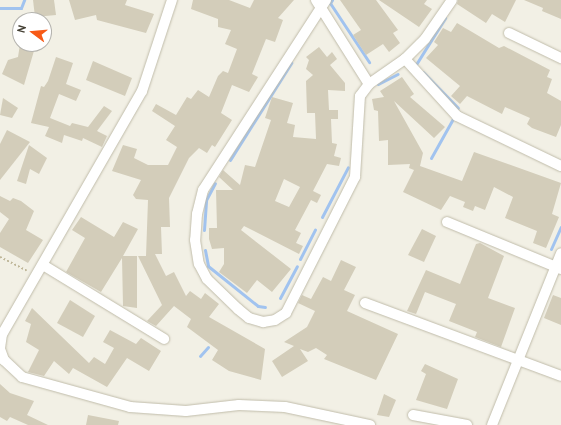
<!DOCTYPE html>
<style>
body{margin:0}
#map{position:relative;width:561px;height:425px;overflow:hidden;background:#f2f0e5;font-family:"PT Sans",sans-serif}
div>[style]{position:absolute}
[style*='--x']{left:calc(var(--x)*1px);top:calc(var(--y)*1px);width:calc(var(--w)*1px);rotate:calc(var(--a)*1deg)}
.stream>*{height:3px;margin:-1.5px;padding:0 1.5px;transform-origin:1.5px;border-radius:1.5px;background:#a1c3ef}
.building>*{inset:0;background:#d3cdba}
.path>*{height:2px;margin-top:-1px;transform-origin:0;background:repeating-linear-gradient(90deg,#bfb799 0 2px,transparent 0 4px)}
.roads{filter:drop-shadow(0 0 1px #c0bcaa) drop-shadow(0 0 1px #c0bcaa)}
.street>*{height:10px;margin:-5px;padding:0 5px;transform-origin:5px;border-radius:5px;background:#fff}
span{translate:-50% -50%;white-space:nowrap;text-align:center;line-height:1.15;-webkit-text-stroke:3px #fff;paint-order:stroke}
.north{position:absolute;left:12px;top:12px;width:40px;height:40px;box-sizing:border-box;background:#fff;border:1px solid #b4b3ae;border-radius:50%;rotate:286deg;font-size:11px;font-weight:700;line-height:16px;text-align:center;color:#444034}
.north::after{content:'';display:block;margin:auto;width:14px;height:18px;background:#f75a17;clip-path:polygon(50% 0,100% 100%,50% 72%,0 100%)}
</style>
<div id="map">
<div class="stream">
<div style="--x:332;--y:0;--w:4;--a:124"></div>
<div style="--x:330;--y:3;--w:71;--a:56.5"></div>
<div style="--x:0;--y:8;--w:21;--a:0"></div>
<div style="--x:21;--y:8;--w:9;--a:-69"></div>
<div style="--x:415;--y:66;--w:57;--a:-58"></div>
<div style="--x:423;--y:72;--w:50;--a:45.8"></div>
<div style="--x:378;--y:84;--w:22;--a:-27"></div>
<div style="--x:431;--y:158;--w:49;--a:-60.8"></div>
<div style="--x:230;--y:160;--w:115;--a:-57.8"></div>
<div style="--x:322;--y:217;--w:56;--a:-62.5"></div>
<div style="--x:204;--y:230;--w:30;--a:-86"></div>
<div style="--x:206;--y:200;--w:19;--a:-62"></div>
<div style="--x:551;--y:249;--w:24;--a:-66"></div>
<div style="--x:205;--y:250;--w:16;--a:79"></div>
<div style="--x:208;--y:266;--w:64;--a:38.7"></div>
<div style="--x:258;--y:306;--w:7;--a:8"></div>
<div style="--x:300;--y:259;--w:33;--a:-63"></div>
<div style="--x:280;--y:298;--w:36;--a:-62"></div>
<div style="--x:200;--y:356;--w:12;--a:-48"></div>
</div>
<div class="building">
<div style="clip-path:polygon(33px 0,54px 0,56px 15px,35px 17px)"></div>
<div style="clip-path:polygon(69px 0,127px 0,125px 5px,154px 14px,146px 33px,97px 20px,96px 15px,75px 20px)"></div>
<div style="clip-path:polygon(193px 0,229px 0,250px 8px,254px 0,294px 0,278px 18px,283px 20px,275px 42px,266px 39px,252px 74px,258px 77px,249px 92px,232px 85px,221px 113px,232px 120px,215px 147px,212px 145px,207px 153px,199px 148px,189px 158px,169px 198px,170px 227px,161px 227px,162px 254px,155px 254px,166px 276px,174px 272px,186px 296px,190px 291px,201px 299px,205px 293px,219px 304px,209px 317px,265px 349px,261px 380px,229px 371px,212px 360px,218px 350px,187px 327px,191px 319px,174px 306px,156px 326px,147px 321px,162px 305px,138px 256px,146px 256px,148px 200px,136px 199px,133px 195px,141px 180px,112px 171px,123px 145px,137px 149px,134px 158px,148px 165px,168px 165px,177px 147px,166px 140px,175px 126px,152px 111px,156px 104px,176px 115px,187px 97px,191px 99px,198px 90px,209px 97px,218px 76px,223px 71px,228px 73px,237px 49px,225px 44px,231px 30px,218px 27px,218px 19px,191px 9px)"></div>
<div style="clip-path:polygon(340px 0,376px 0,398px 30px,393px 33px,400px 43px,389px 52px,383px 44px,366px 55px,353px 35px,361px 30px)"></div>
<div style="clip-path:polygon(379px 0,427px 0,424px 4px,432px 9px,419px 27px)"></div>
<div style="clip-path:polygon(458px 0,516px 0,505px 22px,492px 14px,486px 23px,457px 4px)"></div>
<div style="clip-path:polygon(524px 0,561px 0,561px 19px,542px 11px,543px 8px)"></div>
<div style="clip-path:polygon(457px 23px,499px 48px,504px 46px,550px 70px,547px 77px,552px 79px,547px 93px,561px 101px,561px 125px,556px 137px,532px 128px,527px 124px,530px 118px,505px 107px,502px 114px,467px 96px,460px 104px,451px 96px,460px 86px,426px 58px,438px 45px,434px 42px,443px 28px,451px 32px)"></div>
<div style="clip-path:polygon(20px 44px,36px 44px,24px 85px,2px 74px,8px 60px,18px 57px)"></div>
<div style="clip-path:polygon(evenodd,319px 47px,327px 57px,332px 52px,337px 59px,330px 65px,345px 83px,345px 91px,328px 90px,329px 110px,338px 110px,338px 119px,331px 119px,332px 143px,337px 144px,334px 156px,341px 158px,339px 166px,327px 164px,313px 191px,321px 195px,317px 203px,311px 200px,295px 230px,301px 233px,296px 243px,303px 246px,299px 254px,244px 226px,241px 230px,291px 269px,272px 292px,257px 280px,247px 293px,219px 272px,224px 264px,224px 248px,212px 249px,209px 239px,209px 228px,217px 228px,216px 190px,233px 190px,219px 177px,223px 170px,240px 185px,245px 165px,255px 167px,271px 120px,265px 118px,272px 97px,293px 103px,287px 123px,295px 125px,293px 137px,316px 139px,315px 113px,307px 113px,306px 81px,313px 75px,306px 69px,309px 60px,306px 57px,319px 47px,284px 179px,300px 187px,289px 207px,275px 201px,284px 179px)"></div>
<div style="clip-path:polygon(56px 57px,73px 63px,66px 84px,81px 90px,76px 101px,59px 94px,50px 118px,70px 126px,72px 123px,88px 127px,104px 106px,112px 111px,97px 131px,107px 136px,102px 147px,83px 138px,82px 141px,64px 135px,62px 143px,45px 136px,49px 127px,31px 123px,41px 86px,44px 87px,48px 81px)"></div>
<div style="clip-path:polygon(93px 61px,132px 78px,125px 96px,86px 80px)"></div>
<div style="clip-path:polygon(402px 77px,414px 94px,410px 97px,445px 127px,434px 138px,394px 101px,423px 153px,420px 166px,462px 181px,474px 152px,561px 183px,552px 214px,559px 217px,546px 248px,533px 243px,537px 231px,505px 218px,513px 197px,494px 187px,485px 210px,475px 206px,473px 211px,463px 207px,465px 202px,450px 196px,441px 210px,403px 192px,414px 170px,409px 168px,410px 164px,388px 165px,388px 140px,379px 141px,378px 111px,374px 110px,372px 99px,384px 97px,380px 91px)"></div>
<div style="clip-path:polygon(3px 98px,18px 108px,12px 118px,0 115px)"></div>
<div style="clip-path:polygon(7px 130px,30px 142px,0 180px,0 144px)"></div>
<div style="clip-path:polygon(29px 145px,47px 158px,39px 174px,30px 169px,26px 184px,17px 181px)"></div>
<div style="clip-path:polygon(0 196px,10px 201px,13px 198px,21px 201px,34px 211px,26px 230px,43px 240px,28px 263px,0 247px,0 233px,9px 219px,0 212px)"></div>
<div style="clip-path:polygon(81px 217px,114px 237px,123px 222px,138px 229px,123px 256px,137px 256px,137px 308px,123px 306px,122px 258px,101px 292px,66px 272px,85px 238px,72px 230px)"></div>
<div style="clip-path:polygon(422px 229px,436px 236px,424px 262px,408px 255px)"></div>
<div style="clip-path:polygon(480px 243px,504px 256px,488px 298px,515px 308px,501px 347px,475px 337px,477px 332px,449px 321px,456px 304px,425px 292px,416px 314px,407px 311px,426px 270px,460px 284px,476px 244px)"></div>
<div style="clip-path:polygon(341px 260px,356px 267px,344px 290px,355px 295px,347px 311px,398px 334px,376px 380px,324px 359px,327px 355px,316px 348px,308px 352px,300px 349px,308px 361px,282px 377px,272px 361px,294px 346px,284px 342px,307px 327px,315px 311px,298px 303px,302px 295px,311px 299px,323px 277px,331px 281px)"></div>
<div style="clip-path:polygon(553px 295px,561px 298px,561px 325px,544px 318px)"></div>
<div style="clip-path:polygon(70px 300px,95px 316px,83px 337px,57px 323px)"></div>
<div style="clip-path:polygon(32px 308px,89px 363px,94px 357px,105px 364px,114px 348px,103px 342px,110px 330px,136px 344px,141px 338px,161px 351px,149px 371px,127px 358px,107px 387px,73px 368px,69px 374px,54px 361px,44px 376px,28px 372px,39px 350px,26px 342px,31px 324px,25px 321px)"></div>
<div style="clip-path:polygon(425px 364px,458px 379px,447px 409px,416px 400px,426px 374px,421px 371px)"></div>
<div style="clip-path:polygon(0 384px,10px 393px,34px 401px,27px 415px,48px 425px,28px 425px,10px 417px,7px 421px,0 417px)"></div>
<div style="clip-path:polygon(384px 394px,396px 400px,389px 417px,377px 415px)"></div>
<div style="clip-path:polygon(88px 415px,119px 421px,118px 425px,86px 425px)"></div>
</div>
<div class="path">
<div style="--x:0;--y:257;--w:30;--a:27"></div>
</div>
<div class="roads">
<div class="street">
<div style="--x:172;--y:0;--w:96;--a:108.2"></div>
<div style="--x:142;--y:91;--w:280;--a:119.9"></div>
<div style="--x:2;--y:334;--w:15;--a:98"></div>
<div style="--x:0;--y:349;--w:12;--a:70"></div>
<div style="--x:4;--y:360;--w:25;--a:43"></div>
<div style="--x:22;--y:377;--w:112;--a:15.5"></div>
<div style="--x:130;--y:407;--w:56;--a:4.1"></div>
<div style="--x:186;--y:411;--w:53;--a:-6.5"></div>
<div style="--x:239;--y:405;--w:46;--a:2.5"></div>
<div style="--x:285;--y:407;--w:87;--a:12"></div>
<div style="--x:316;--y:0;--w:99;--a:57.8"></div>
<div style="--x:326;--y:0;--w:226;--a:122.9"></div>
<div style="--x:203;--y:190;--w:25;--a:104"></div>
<div style="--x:197;--y:214;--w:26;--a:94"></div>
<div style="--x:195;--y:240;--w:24;--a:81"></div>
<div style="--x:199;--y:264;--w:17;--a:62"></div>
<div style="--x:207;--y:279;--w:43;--a:44.1"></div>
<div style="--x:238;--y:309;--w:14;--a:39"></div>
<div style="--x:249;--y:318;--w:15;--a:16"></div>
<div style="--x:263;--y:322;--w:12;--a:-9"></div>
<div style="--x:275;--y:320;--w:13;--a:-32"></div>
<div style="--x:286;--y:313;--w:153;--a:-63.1"></div>
<div style="--x:355;--y:177;--w:81;--a:-86.5"></div>
<div style="--x:360;--y:96;--w:15;--a:-53"></div>
<div style="--x:369;--y:84;--w:44;--a:-34.8"></div>
<div style="--x:405;--y:59;--w:28;--a:-45"></div>
<div style="--x:425;--y:39;--w:47;--a:-55.3"></div>
<div style="--x:509;--y:33;--w:58;--a:25.7"></div>
<div style="--x:405;--y:59;--w:77;--a:47.6"></div>
<div style="--x:457;--y:116;--w:115;--a:25.7"></div>
<div style="--x:447;--y:222;--w:123;--a:22.4"></div>
<div style="--x:43;--y:265;--w:142;--a:31.4"></div>
<div style="--x:365;--y:303;--w:209;--a:20.4"></div>
<div style="--x:413;--y:415;--w:55;--a:10.5"></div>
<div style="--x:492;--y:425;--w:185;--a:-68.1"></div>
</div>
</div>
<div class="north">N</div>
</div>
